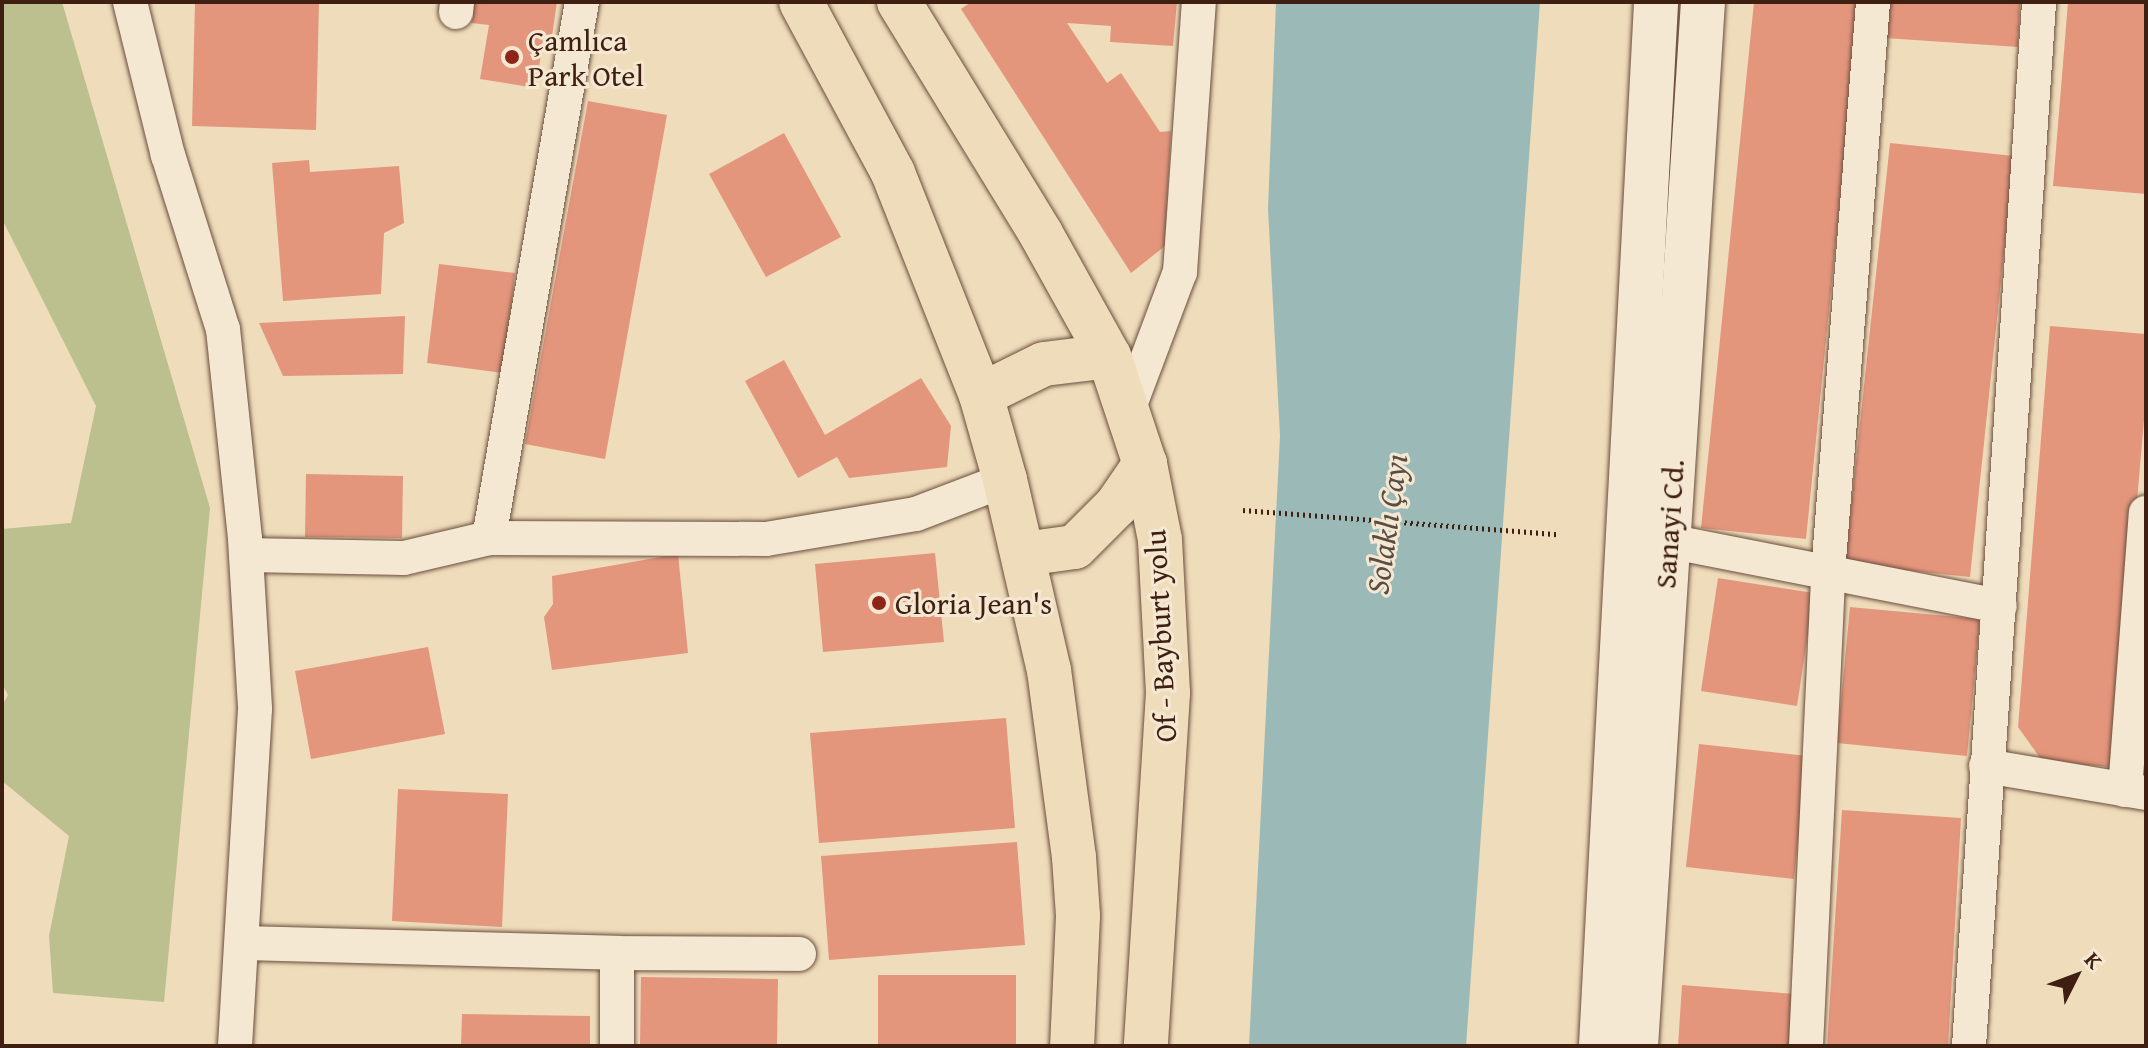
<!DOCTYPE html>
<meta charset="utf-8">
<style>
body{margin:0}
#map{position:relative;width:2148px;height:1048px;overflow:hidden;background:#efdcbb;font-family:"Gentium Book Plus",serif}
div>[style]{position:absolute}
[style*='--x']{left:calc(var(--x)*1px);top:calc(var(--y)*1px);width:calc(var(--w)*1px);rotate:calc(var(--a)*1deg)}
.green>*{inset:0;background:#bcbf8e}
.water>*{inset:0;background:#9bbab7}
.building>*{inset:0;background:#e4967d}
.path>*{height:5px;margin-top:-2.5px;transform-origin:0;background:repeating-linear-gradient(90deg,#3e1f12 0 2px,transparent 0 6px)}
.roads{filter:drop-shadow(0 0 2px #6a4e3c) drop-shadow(0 0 2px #6a4e3c)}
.street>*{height:34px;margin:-17px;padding:0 17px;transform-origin:17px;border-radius:17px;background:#f5e8d3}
.secondary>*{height:44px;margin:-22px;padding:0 22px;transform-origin:22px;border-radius:22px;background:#f5e8d3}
.highway>*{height:44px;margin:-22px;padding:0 22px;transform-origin:22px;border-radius:22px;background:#efdcbb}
.dots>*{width:22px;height:22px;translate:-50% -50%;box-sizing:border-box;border:4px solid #f5e8d3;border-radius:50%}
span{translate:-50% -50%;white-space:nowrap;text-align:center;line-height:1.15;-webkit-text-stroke:6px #f5e8d3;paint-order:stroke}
.poi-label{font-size:30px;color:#3e1f12}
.left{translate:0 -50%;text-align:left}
.street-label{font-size:30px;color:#3e1f12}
.water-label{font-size:32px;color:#5a4e44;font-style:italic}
.frame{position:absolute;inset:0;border:4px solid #3e1f12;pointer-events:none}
.north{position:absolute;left:2036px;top:936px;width:80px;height:80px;-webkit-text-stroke:6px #f5e8d3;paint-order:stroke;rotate:48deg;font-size:22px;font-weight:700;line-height:32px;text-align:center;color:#3e1f12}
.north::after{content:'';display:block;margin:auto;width:28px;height:36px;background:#3e1f12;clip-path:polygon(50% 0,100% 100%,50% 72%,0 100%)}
</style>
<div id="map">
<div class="green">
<div style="clip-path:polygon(2px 2px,62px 2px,210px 508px,164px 1002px,53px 993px,49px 936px,69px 836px,2px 781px,2px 706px,8px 695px,2px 683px,2px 529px,71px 523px,96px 406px,2px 219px)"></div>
</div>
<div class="water">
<div style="clip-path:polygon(1276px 2px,1540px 2px,1466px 1046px,1249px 1046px,1280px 436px,1268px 209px)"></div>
</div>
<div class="building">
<div style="clip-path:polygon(195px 2px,319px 3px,316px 130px,192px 126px)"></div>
<div style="clip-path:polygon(474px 2px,557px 2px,552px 36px,544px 34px,536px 88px,480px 79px,489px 25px,471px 23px)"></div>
<div style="clip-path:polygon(971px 2px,1177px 2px,1173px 46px,1110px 42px,1111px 26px,1067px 23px,1107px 83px,1121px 73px,1160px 132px,1171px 131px,1165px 246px,1131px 273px,961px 9px)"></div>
<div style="clip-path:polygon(1754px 2px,1860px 2px,1806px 539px,1701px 528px)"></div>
<div style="clip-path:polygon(1887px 2px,2020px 2px,2018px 47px,1885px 38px)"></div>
<div style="clip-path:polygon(2068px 2px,2146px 2px,2146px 194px,2053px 186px)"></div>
<div style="clip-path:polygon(588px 101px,667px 115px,605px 459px,525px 444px)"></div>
<div style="clip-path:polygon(784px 133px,841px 237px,766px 277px,709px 174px)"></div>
<div style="clip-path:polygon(1890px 143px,2014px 156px,1970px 577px,1845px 564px)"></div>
<div style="clip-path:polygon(309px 160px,310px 172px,399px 166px,404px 223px,384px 233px,381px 294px,283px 301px,272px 163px)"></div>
<div style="clip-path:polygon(439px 264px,515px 273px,503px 373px,427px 363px)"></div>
<div style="clip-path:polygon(405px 316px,403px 374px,283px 376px,259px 323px)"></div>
<div style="clip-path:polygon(2050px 326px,2146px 334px,2146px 397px,2114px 767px,2043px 762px,2018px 727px)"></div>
<div style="clip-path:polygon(784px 360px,825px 435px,921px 378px,951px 426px,947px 467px,849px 478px,837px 457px,798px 478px,745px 381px)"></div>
<div style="clip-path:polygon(306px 474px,403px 476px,402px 538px,305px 537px)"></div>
<div style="clip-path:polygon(935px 553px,944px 642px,823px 652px,815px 564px)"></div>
<div style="clip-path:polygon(678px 554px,688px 653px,552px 670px,544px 617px,553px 604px,552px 576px)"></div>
<div style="clip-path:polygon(1718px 578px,1814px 593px,1797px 706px,1701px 691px)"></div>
<div style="clip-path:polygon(1850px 607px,1980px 619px,1967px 756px,1837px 743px)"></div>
<div style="clip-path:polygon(428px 647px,445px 734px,311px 759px,295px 671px)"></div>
<div style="clip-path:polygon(1006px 718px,1015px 828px,819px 843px,810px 733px)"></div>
<div style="clip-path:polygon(1699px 744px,1807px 756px,1794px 879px,1686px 867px)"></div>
<div style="clip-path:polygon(398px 789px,508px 794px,502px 927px,392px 921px)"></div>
<div style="clip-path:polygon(1842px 810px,1961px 818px,1948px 1046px,1827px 1046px)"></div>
<div style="clip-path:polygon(1017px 842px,1025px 945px,829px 960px,821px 856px)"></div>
<div style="clip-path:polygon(878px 975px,1016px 975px,1016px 1046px,878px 1046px)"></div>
<div style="clip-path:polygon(641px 977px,778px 979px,777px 1046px,640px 1046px)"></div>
<div style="clip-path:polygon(1682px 985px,1795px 994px,1791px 1046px,1678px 1046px)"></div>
<div style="clip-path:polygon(462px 1014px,590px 1016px,590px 1046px,461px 1046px)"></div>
</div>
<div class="path">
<div style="--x:1243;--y:510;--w:315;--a:4.4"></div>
</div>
<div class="roads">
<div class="street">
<div style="--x:130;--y:2;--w:158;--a:76.1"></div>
<div style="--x:168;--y:155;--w:182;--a:72.5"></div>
<div style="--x:223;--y:329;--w:211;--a:84"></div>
<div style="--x:245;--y:539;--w:170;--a:86.6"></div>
<div style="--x:255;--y:709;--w:338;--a:93.4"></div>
<div style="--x:456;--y:12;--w:10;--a:-84"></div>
<div style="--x:1128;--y:410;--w:147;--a:-69.4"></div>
<div style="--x:1180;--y:272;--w:271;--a:-86"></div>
<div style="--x:489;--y:538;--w:544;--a:-80.16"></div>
<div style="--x:1668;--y:541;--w:338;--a:11.1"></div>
<div style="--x:246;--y:555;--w:158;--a:1.1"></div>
<div style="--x:404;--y:558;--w:87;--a:-13.2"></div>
<div style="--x:489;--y:538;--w:277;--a:0.2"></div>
<div style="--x:766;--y:539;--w:152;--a:-9.5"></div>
<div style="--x:916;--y:514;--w:95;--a:-20.9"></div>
<div style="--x:1986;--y:766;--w:162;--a:9.6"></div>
<div style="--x:2125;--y:790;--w:278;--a:-85.7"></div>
<div style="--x:242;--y:943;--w:375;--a:1.5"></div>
<div style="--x:617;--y:953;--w:93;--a:90"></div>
<div style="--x:617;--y:953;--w:182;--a:0.3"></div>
<div style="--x:1806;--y:1046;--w:474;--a:-87.3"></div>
<div style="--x:1828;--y:573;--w:573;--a:-85.49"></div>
<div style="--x:1969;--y:1046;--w:1046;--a:-86.16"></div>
</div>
<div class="secondary">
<div style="--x:1601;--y:1046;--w:1045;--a:-86.98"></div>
<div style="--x:1636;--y:1046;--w:1046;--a:-86.33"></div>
</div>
<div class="highway">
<div style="--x:801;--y:2;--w:194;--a:61.7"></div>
<div style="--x:893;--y:173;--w:239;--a:68.4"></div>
<div style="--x:981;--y:395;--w:88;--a:74.2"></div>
<div style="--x:1005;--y:480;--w:195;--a:77"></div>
<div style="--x:1049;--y:670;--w:189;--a:82.4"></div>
<div style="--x:1074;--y:857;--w:59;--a:86.1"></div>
<div style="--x:1078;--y:916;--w:130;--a:92.6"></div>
<div style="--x:899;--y:2;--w:272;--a:58.5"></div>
<div style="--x:1041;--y:234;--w:140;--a:60.9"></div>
<div style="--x:1109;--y:356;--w:114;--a:71.6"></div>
<div style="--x:1145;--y:464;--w:77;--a:78.8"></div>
<div style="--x:1160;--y:540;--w:153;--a:87"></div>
<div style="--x:1168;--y:693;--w:354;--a:93.6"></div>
<div style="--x:981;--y:395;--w:70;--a:-26.2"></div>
<div style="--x:1044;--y:364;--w:65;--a:-7"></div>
<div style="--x:1024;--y:554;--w:51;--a:-7.8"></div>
<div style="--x:1075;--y:547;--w:59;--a:-45"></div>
<div style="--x:1117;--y:505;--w:50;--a:-55.7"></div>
</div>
</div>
<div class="dots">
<div style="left:512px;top:57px;background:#8f2418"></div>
<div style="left:879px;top:603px;background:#8f2418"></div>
</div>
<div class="poi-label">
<span class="left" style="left:528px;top:57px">Çamlıca<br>Park Otel</span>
<span class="left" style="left:895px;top:603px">Gloria Jean's</span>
</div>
<div class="street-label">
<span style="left:1669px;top:524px;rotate:-86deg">Sanayi Cd.</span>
<span style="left:1160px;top:636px;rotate:-93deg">Of - Bayburt yolu</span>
</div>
<div class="water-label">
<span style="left:1387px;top:524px;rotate:-82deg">Solaklı Çayı</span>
</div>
<div class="frame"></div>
<div class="north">K</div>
</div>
